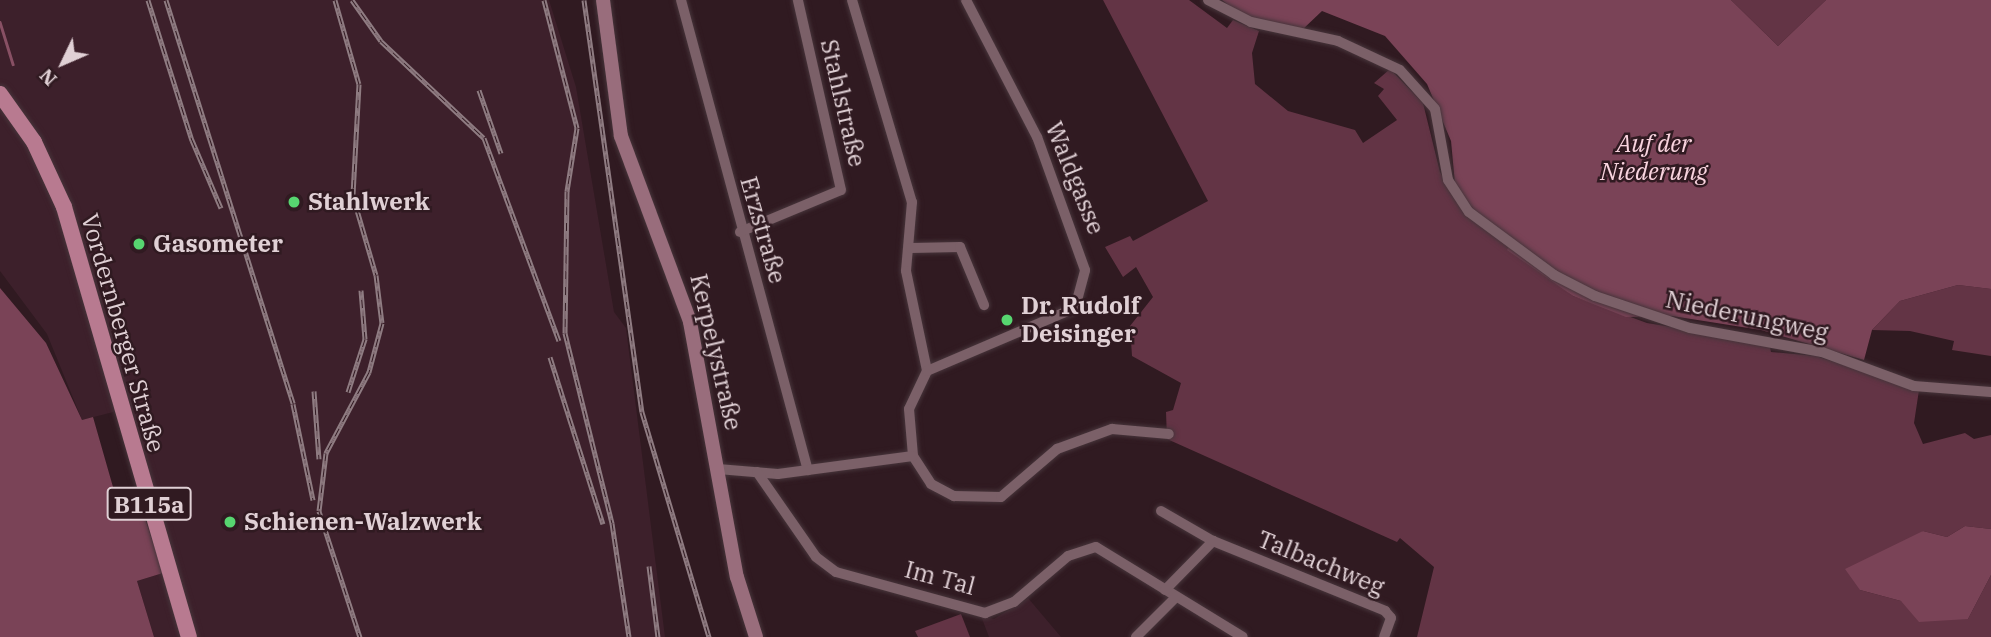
<!DOCTYPE html>
<meta charset="utf-8">
<style>
body{margin:0}
#map{position:relative;width:1991px;height:637px;overflow:hidden;background:#301a21;font-family:"IBM Plex Serif",serif}
div>[style]{position:absolute}
[style*='--x']{left:calc(var(--x)*1px);top:calc(var(--y)*1px);width:calc(var(--w)*1px);rotate:calc(var(--a)*1deg)}
.built>*{inset:0;background:#3d202b}
.green>*{inset:0;background:#633445}
.forest>*{inset:0;background:#7a4357}
.stream>*{height:2.5px;margin:-1.25px;padding:0 1.25px;transform-origin:1.25px;border-radius:1.25px;background:#885064}
.roads{filter:drop-shadow(0 0 2px #47353b) drop-shadow(0 0 2px #47353b)}
.street>*{height:10px;margin:-5px;padding:0 5px;transform-origin:5px;border-radius:5px;background:#7b6068}
.secondary>*{height:14px;margin:-7px;padding:0 7px;transform-origin:7px;border-radius:7px;background:#996d7c}
.primary>*{height:16px;margin:-8px;padding:0 8px;transform-origin:8px;border-radius:8px;background:#b87a90}
.rail>*{height:5px;margin-top:-2.5px;transform-origin:0;background:repeating-linear-gradient(90deg,#301a21 0 8px,#8f7c82 0 16px);box-sizing:border-box;border-block:2px solid #8f7c82}
.dots>*{width:19px;height:19px;translate:-50% -50%;box-sizing:border-box;border:4px solid #301a21;border-radius:50%}
span{translate:-50% -50%;white-space:nowrap;text-align:center;line-height:1.15;-webkit-text-stroke:5px #301a21;paint-order:stroke}
.shield-label span{padding:2px 5px;background:#301a21;border:2px solid;border-radius:5px;-webkit-text-stroke-width:0}
.shield-label{font-size:23px;color:#e0d0d5;font-weight:700}
.street-label{font-size:24px;color:#e0d0d5}
.park-label{font-size:24px;color:#f9d4df;font-style:italic}
.poi-label{font-size:24px;color:#e0d0d5;font-weight:700}
.left{translate:0 -50%;text-align:left}
.north{position:absolute;left:28px;top:28px;width:70px;height:70px;-webkit-text-stroke:5px #301a21;paint-order:stroke;rotate:226deg;font-size:19px;font-weight:700;line-height:28px;text-align:center;color:#e0d0d5}
.north::after{content:'';display:block;margin:auto;width:24px;height:32px;background:#e0d0d5;clip-path:polygon(50% 0,100% 100%,50% 72%,0 100%)}
</style>
<div id="map">
<div class="built">
<div style="clip-path:polygon(0 0,549px 0,576px 87px,614px 312px,626px 328px,665px 637px,194px 637px,125px 409px,82px 420px,47px 334px,0 271px)"></div>
<div style="clip-path:polygon(163px 573px,183px 637px,154px 637px,137px 581px)"></div>
<div style="clip-path:polygon(1028px 598px,1061px 637px,989px 637px,981px 616px,994px 619px)"></div>
</div>
<div class="green">
<div style="clip-path:polygon(1103px 0,1189px 0,1227px 28px,1233px 20px,1259px 31px,1252px 53px,1255px 84px,1288px 111px,1355px 130px,1363px 143px,1397px 120px,1378px 96px,1384px 89px,1374px 83px,1390px 69px,1423px 103px,1440px 172px,1461px 208px,1573px 296px,1647px 323px,1769px 343px,1771px 352px,1816px 356px,1919px 390px,1914px 423px,1923px 444px,1965px 433px,1974px 439px,1991px 435px,1991px 529px,1965px 526px,1947px 537px,1923px 531px,1860px 590px,1968px 619px,1991px 575px,1991px 637px,1417px 637px,1434px 567px,1400px 538px,1397px 542px,1167px 439px,1166px 412px,1173px 410px,1181px 383px,1132px 356px,1130px 326px,1153px 297px,1136px 267px,1123px 277px,1105px 247px,1130px 236px,1133px 241px,1208px 201px)"></div>
<div style="clip-path:polygon(1731px 0,1826px 0,1778px 46px)"></div>
<div style="clip-path:polygon(1958px 285px,1991px 289px,1991px 356px,1952px 350px,1954px 341px,1910px 331px,1872px 330px,1900px 301px)"></div>
<div style="clip-path:polygon(961px 614px,970px 637px,918px 637px,915px 631px)"></div>
</div>
<div class="forest">
<div style="clip-path:polygon(1222px 0,1731px 0,1778px 46px,1826px 0,1991px 0,1991px 289px,1958px 285px,1900px 301px,1872px 330px,1864px 360px,1761px 330px,1672px 316px,1626px 317px,1573px 296px,1507px 250px,1513px 239px,1476px 213px,1455px 184px,1451px 141px,1427px 84px,1385px 36px,1322px 11px,1302px 30px,1241px 15px)"></div>
<div style="clip-path:polygon(0 288px,46px 343px,82px 420px,93px 417px,115px 494px,136px 491px,163px 573px,137px 581px,154px 637px,0 637px)"></div>
<div style="clip-path:polygon(1965px 526px,1991px 529px,1991px 575px,1968px 619px,1919px 622px,1901px 601px,1860px 590px,1845px 569px,1923px 531px,1947px 537px)"></div>
</div>
<div class="stream">
<div style="--x:0;--y:22;--w:44;--a:72.8"></div>
</div>
<div class="roads">
<div class="street">
<div style="--x:681;--y:0;--w:487;--a:74.9"></div>
<div style="--x:852;--y:0;--w:211;--a:73.5"></div>
<div style="--x:912;--y:202;--w:69;--a:95"></div>
<div style="--x:906;--y:271;--w:102;--a:78.1"></div>
<div style="--x:927;--y:371;--w:42;--a:115.3"></div>
<div style="--x:909;--y:409;--w:47;--a:85.1"></div>
<div style="--x:913;--y:456;--w:33;--a:57"></div>
<div style="--x:931;--y:484;--w:26;--a:28"></div>
<div style="--x:954;--y:496;--w:47;--a:1.2"></div>
<div style="--x:1001;--y:497;--w:74;--a:-40.6"></div>
<div style="--x:1057;--y:449;--w:59;--a:-20"></div>
<div style="--x:1112;--y:429;--w:57;--a:5"></div>
<div style="--x:1208;--y:0;--w:48;--a:27.1"></div>
<div style="--x:1251;--y:22;--w:89;--a:12.3"></div>
<div style="--x:1338;--y:41;--w:68;--a:25.1"></div>
<div style="--x:1400;--y:70;--w:52;--a:48.1"></div>
<div style="--x:1435;--y:109;--w:72;--a:79.6"></div>
<div style="--x:1448;--y:180;--w:38;--a:57"></div>
<div style="--x:1469;--y:212;--w:106;--a:36.5"></div>
<div style="--x:1554;--y:275;--w:46;--a:27.1"></div>
<div style="--x:1595;--y:296;--w:100;--a:18.6"></div>
<div style="--x:1690;--y:328;--w:134;--a:10.3"></div>
<div style="--x:1822;--y:352;--w:98;--a:20.3"></div>
<div style="--x:1914;--y:386;--w:77;--a:4.5"></div>
<div style="--x:740;--y:232;--w:109;--a:-22.6"></div>
<div style="--x:841;--y:190;--w:195;--a:-102.8"></div>
<div style="--x:911;--y:248;--w:49;--a:-1.2"></div>
<div style="--x:960;--y:247;--w:63;--a:67.5"></div>
<div style="--x:927;--y:371;--w:161;--a:-23.1"></div>
<div style="--x:1075;--y:308;--w:39;--a:-75"></div>
<div style="--x:1085;--y:270;--w:141;--a:-109.8"></div>
<div style="--x:1037;--y:137;--w:154;--a:-117.4"></div>
<div style="--x:718;--y:469;--w:60;--a:4.8"></div>
<div style="--x:778;--y:474;--w:136;--a:-7.6"></div>
<div style="--x:757;--y:472;--w:103;--a:55.2"></div>
<div style="--x:816;--y:557;--w:25;--a:37"></div>
<div style="--x:836;--y:572;--w:155;--a:15.4"></div>
<div style="--x:985;--y:613;--w:31;--a:-21"></div>
<div style="--x:1014;--y:602;--w:71;--a:-40.4"></div>
<div style="--x:1068;--y:556;--w:29;--a:-18"></div>
<div style="--x:1096;--y:547;--w:172;--a:31.5"></div>
<div style="--x:1161;--y:511;--w:60;--a:30"></div>
<div style="--x:1165;--y:590;--w:69;--a:-45.6"></div>
<div style="--x:1213;--y:541;--w:186;--a:22.1"></div>
<div style="--x:1385;--y:611;--w:9;--a:49"></div>
<div style="--x:1391;--y:618;--w:20;--a:110"></div>
<div style="--x:1136;--y:637;--w:57;--a:-45"></div>
</div>
<div class="secondary">
<div style="--x:603;--y:0;--w:137;--a:82.5"></div>
<div style="--x:621;--y:136;--w:198;--a:69.6"></div>
<div style="--x:690;--y:322;--w:259;--a:79.6"></div>
<div style="--x:737;--y:577;--w:63;--a:72.4"></div>
</div>
<div class="primary">
<div style="--x:0;--y:94;--w:59;--a:54.7"></div>
<div style="--x:34;--y:142;--w:72;--a:65.2"></div>
<div style="--x:64;--y:207;--w:448;--a:73.8"></div>
</div>
</div>
<div class="rail">
<div style="--x:148;--y:0;--w:147;--a:72.6"></div>
<div style="--x:192;--y:140;--w:74;--a:66.9"></div>
<div style="--x:166;--y:0;--w:423;--a:72.5"></div>
<div style="--x:293;--y:404;--w:98;--a:78.2"></div>
<div style="--x:335;--y:0;--w:87;--a:74.1"></div>
<div style="--x:359;--y:84;--w:112;--a:93.1"></div>
<div style="--x:353;--y:196;--w:82;--a:73.8"></div>
<div style="--x:376;--y:275;--w:48;--a:82.9"></div>
<div style="--x:382;--y:323;--w:51;--a:104.9"></div>
<div style="--x:369;--y:372;--w:92;--a:118"></div>
<div style="--x:326;--y:453;--w:58;--a:96.9"></div>
<div style="--x:319;--y:511;--w:133;--a:72"></div>
<div style="--x:352;--y:0;--w:50;--a:54.7"></div>
<div style="--x:381;--y:41;--w:141;--a:43.3"></div>
<div style="--x:484;--y:138;--w:216;--a:69.7"></div>
<div style="--x:544;--y:0;--w:132;--a:75.5"></div>
<div style="--x:577;--y:128;--w:64;--a:99"></div>
<div style="--x:567;--y:191;--w:142;--a:90.8"></div>
<div style="--x:565;--y:333;--w:196;--a:76.1"></div>
<div style="--x:612;--y:523;--w:115;--a:81.5"></div>
<div style="--x:584;--y:0;--w:416;--a:82"></div>
<div style="--x:642;--y:412;--w:235;--a:73.4"></div>
<div style="--x:479;--y:90;--w:67;--a:70.8"></div>
<div style="--x:550;--y:357;--w:175;--a:72.4"></div>
<div style="--x:314;--y:391;--w:68;--a:85.8"></div>
<div style="--x:348;--y:392;--w:56;--a:-72.2"></div>
<div style="--x:365;--y:339;--w:49;--a:-94.7"></div>
<div style="--x:649;--y:566;--w:72;--a:82.8"></div>
</div>
<div class="dots">
<div style="left:294px;top:202px;background:#57d570"></div>
<div style="left:139px;top:244px;background:#57d570"></div>
<div style="left:1007px;top:320px;background:#57d570"></div>
<div style="left:230px;top:522px;background:#57d570"></div>
</div>
<div class="shield-label">
<span style="left:149px;top:504px">B115a</span>
</div>
<div class="street-label">
<span style="left:843px;top:103px;rotate:77deg">Stahlstraße</span>
<span style="left:1075px;top:178px;rotate:68deg">Waldgasse</span>
<span style="left:763px;top:230px;rotate:74deg">Erzstraße</span>
<span style="left:1747px;top:316px;rotate:12deg">Niederungweg</span>
<span style="left:123px;top:333px;rotate:74deg">Vordernberger Straße</span>
<span style="left:716px;top:352px;rotate:77deg">Kerpelystraße</span>
<span style="left:1321px;top:563px;rotate:22deg">Talbachweg</span>
<span style="left:940px;top:578px;rotate:15deg">Im Tal</span>
</div>
<div class="park-label">
<span style="left:1654px;top:158px">Auf der<br>Niederung</span>
</div>
<div class="poi-label">
<span class="left" style="left:308px;top:202px">Stahlwerk</span>
<span class="left" style="left:153px;top:244px">Gasometer</span>
<span class="left" style="left:1021px;top:320px">Dr. Rudolf<br>Deisinger</span>
<span class="left" style="left:244px;top:522px">Schienen-Walzwerk</span>
</div>
<div class="north">N</div>
</div>
